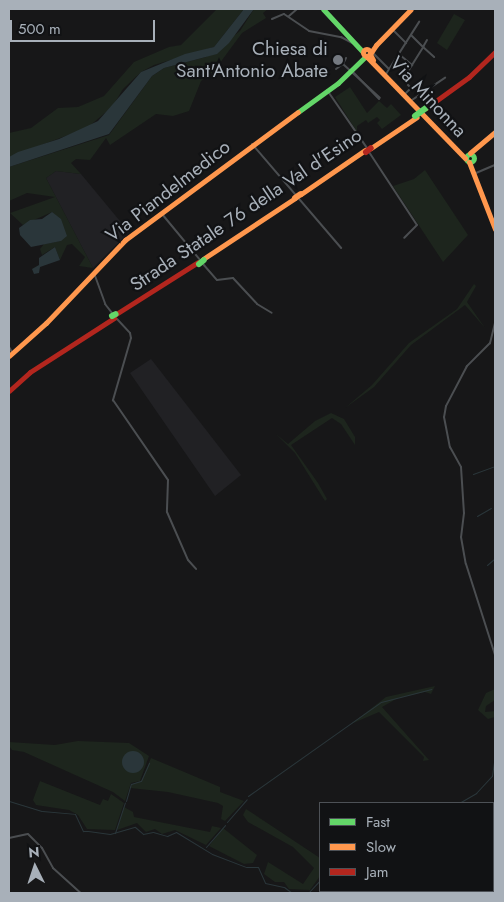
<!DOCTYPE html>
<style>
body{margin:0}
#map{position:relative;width:504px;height:902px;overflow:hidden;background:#171718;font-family:Jost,sans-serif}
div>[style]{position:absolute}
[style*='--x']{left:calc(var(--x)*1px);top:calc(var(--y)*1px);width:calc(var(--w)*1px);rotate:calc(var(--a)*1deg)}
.built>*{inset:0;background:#212124}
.green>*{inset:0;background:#1d251d}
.water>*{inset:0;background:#2a363a}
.round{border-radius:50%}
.stream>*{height:1px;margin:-0.5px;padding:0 0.5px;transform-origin:0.5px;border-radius:0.5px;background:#2a363a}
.street>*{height:2px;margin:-1px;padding:0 1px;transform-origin:1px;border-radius:1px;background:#4b4e51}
.fast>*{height:5px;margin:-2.5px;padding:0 2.5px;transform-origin:2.5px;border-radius:2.5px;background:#63d668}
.fast>.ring{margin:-2.5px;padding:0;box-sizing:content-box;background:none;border:5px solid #63d668;border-radius:50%}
.slow>*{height:5px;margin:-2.5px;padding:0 2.5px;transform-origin:2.5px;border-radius:2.5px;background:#ff974d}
.slow>.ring{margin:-2.5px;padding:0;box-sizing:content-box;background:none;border:5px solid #ff974d;border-radius:50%}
.jam>*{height:5px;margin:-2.5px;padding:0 2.5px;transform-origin:2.5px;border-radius:2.5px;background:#b3261e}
.fast-bridge>*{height:6px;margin:-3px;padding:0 3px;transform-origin:3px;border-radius:3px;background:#63d668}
.slow-bridge>*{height:6px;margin:-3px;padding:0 3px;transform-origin:3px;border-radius:3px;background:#ff974d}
.jam-bridge>*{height:6px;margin:-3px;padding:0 3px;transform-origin:3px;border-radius:3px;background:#b3261e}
.dots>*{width:14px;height:14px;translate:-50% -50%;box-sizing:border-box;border:2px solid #111214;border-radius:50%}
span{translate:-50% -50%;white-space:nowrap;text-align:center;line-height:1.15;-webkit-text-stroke:4.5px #111214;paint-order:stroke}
.poi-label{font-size:19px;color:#a8b0b9}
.right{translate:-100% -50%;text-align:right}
.street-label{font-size:19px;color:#a8b0b9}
.frame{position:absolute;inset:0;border:10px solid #a8b0b9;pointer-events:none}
.legend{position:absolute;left:319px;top:802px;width:175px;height:90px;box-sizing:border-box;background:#111214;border:1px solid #4d5156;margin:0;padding:6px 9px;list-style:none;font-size:15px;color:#a8b0b9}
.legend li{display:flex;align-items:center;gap:10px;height:25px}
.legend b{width:25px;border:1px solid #4d5156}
.north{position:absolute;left:10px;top:842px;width:50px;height:50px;-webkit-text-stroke:4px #111214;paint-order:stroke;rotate:356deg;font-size:14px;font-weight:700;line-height:20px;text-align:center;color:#a8b0b9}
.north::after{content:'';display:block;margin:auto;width:18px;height:22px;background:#a8b0b9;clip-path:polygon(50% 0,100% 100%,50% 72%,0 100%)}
.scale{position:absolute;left:10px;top:20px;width:145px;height:22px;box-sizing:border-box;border:2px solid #a8b0b9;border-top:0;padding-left:6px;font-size:15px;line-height:18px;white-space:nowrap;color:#a8b0b9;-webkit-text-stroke:4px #111214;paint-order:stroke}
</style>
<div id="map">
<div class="built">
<div style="clip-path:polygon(56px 171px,81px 174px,129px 232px,93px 268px,46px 178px)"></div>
<div style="clip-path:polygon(151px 359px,241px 475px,215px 496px,130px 373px)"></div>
</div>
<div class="green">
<div style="clip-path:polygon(217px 9px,244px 9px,214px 47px,154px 65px,141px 72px,123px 89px,112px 107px,87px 128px,9px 157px,9px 133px,31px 128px,58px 108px,78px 107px,104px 96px,134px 62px,169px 47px,181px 45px)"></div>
<div style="clip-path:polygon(254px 9px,268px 9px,263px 13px,266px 18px,242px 33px,214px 71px,201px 81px,189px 111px,173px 116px,156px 114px,110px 145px,106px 138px,90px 160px,76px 159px,71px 163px,81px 174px,56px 171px,46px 178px,93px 268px,79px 266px,85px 257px,72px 244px,67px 245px,60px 260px,55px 247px,42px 255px,40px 249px,44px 244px,61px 241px,52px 212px,23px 225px,10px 213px,55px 197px,27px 193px,9px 201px,9px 167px,109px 135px,152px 76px,164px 68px,206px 57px,240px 31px)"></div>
<div style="clip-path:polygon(454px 14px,465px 20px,447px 50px,437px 43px)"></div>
<div style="clip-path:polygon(350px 87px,367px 113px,379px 101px,387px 108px,391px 104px,401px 115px,382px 129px,377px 123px,380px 120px,377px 117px,368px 123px,366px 120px,357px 126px,357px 132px,335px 97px)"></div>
<div style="clip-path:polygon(425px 170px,468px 235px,443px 262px,393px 186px,414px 179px)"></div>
<div style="clip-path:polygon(474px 284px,476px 286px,467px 302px,485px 328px,465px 305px,411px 345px,374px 387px,345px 408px,372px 385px,409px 343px,457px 309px)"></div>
<div style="clip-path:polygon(331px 413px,344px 419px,355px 437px,355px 445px,341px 424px,332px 418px,291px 445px,318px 483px,327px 499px,325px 501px,295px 453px,276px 434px,288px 444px,315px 421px)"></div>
<div style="clip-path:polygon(435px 686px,431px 694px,425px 692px,398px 698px,382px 707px,429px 760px,423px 761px,424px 757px,379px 712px,351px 724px,386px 697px)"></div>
<div style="clip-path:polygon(495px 689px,495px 700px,486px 706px,485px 712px,495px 711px,495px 717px,488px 719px,478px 710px,486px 693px)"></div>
<div style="clip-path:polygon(78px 741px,129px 743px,149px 756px,140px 781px,131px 783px,125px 801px,113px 792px,24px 752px,12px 750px,9px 746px,9px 742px,55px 745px)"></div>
<div style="clip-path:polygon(151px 758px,220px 787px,220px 792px,244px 801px,225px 821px,221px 819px,223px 806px,218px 803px,168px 792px,130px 788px,132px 784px,141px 781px)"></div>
<div style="clip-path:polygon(40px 781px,100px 805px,103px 799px,108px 801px,111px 794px,124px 803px,115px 830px,87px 829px,78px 815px,69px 810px,36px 805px,33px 800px)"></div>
<div style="clip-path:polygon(124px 807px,133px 812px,134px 817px,210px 832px,212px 826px,221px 828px,206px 845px,175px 830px,162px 834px,155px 829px,146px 832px,137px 823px,117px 830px)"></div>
<div style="clip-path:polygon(246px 809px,320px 858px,320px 876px,310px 890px,289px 889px,284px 882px,275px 882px,264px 874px,268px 862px,303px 884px,314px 868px,293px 847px,248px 822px,243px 815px)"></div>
<div style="clip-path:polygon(223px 828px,257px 855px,253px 863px,244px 864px,209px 846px)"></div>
</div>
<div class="water">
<div style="clip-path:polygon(244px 9px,254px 9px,229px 43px,217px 54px,164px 68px,152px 76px,109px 134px,9px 167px,9px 157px,18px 152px,59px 139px,98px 121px,141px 72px,185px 54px,214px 47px)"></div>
<div style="clip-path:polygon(52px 212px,61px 219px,67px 236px,61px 241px,31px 247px,20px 235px,19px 228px,30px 220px,42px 219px)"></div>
<div style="clip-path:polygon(55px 247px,60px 260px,40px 267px,39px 273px,34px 274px,32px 269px,39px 265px,39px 258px)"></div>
<div class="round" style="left:122px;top:751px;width:22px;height:22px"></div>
</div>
<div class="stream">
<div style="--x:473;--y:474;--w:23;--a:-20"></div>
<div style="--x:477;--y:516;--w:16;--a:-30"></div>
<div style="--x:487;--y:565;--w:11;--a:-41"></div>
<div style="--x:248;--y:796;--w:163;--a:-35.3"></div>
<div style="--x:381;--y:702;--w:52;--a:-14.6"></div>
<div style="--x:9;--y:801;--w:34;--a:17"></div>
<div style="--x:42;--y:811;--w:33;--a:5"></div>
<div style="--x:75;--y:814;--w:19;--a:65"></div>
<div style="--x:83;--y:831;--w:5;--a:0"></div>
<div style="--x:88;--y:831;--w:22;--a:8"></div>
<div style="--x:110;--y:834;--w:26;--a:-16"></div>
<div style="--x:135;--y:827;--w:11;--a:41"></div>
<div style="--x:143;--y:834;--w:10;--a:-11"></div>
<div style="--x:153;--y:832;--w:15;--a:16"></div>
<div style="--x:167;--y:836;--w:10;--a:-24"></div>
<div style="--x:176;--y:832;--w:42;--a:31.4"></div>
<div style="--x:212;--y:854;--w:36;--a:21"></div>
<div style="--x:246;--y:867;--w:12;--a:0"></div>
<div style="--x:258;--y:867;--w:17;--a:66"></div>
<div style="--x:265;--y:883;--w:19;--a:12"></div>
<div style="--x:284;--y:887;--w:10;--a:37"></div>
<div style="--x:126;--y:801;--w:18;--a:-74"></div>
<div style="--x:131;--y:784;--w:10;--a:-17"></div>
<div style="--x:141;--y:781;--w:20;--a:-66"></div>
<div style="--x:459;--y:803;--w:20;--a:-30"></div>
<div style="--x:476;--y:793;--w:23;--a:-47"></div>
<div style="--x:492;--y:776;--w:21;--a:-82"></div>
<div style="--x:227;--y:822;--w:30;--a:-49"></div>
<div style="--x:115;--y:833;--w:32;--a:-72"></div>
<div style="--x:206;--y:847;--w:29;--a:-49"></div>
<div style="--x:494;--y:880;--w:2;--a:63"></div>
<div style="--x:293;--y:893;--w:14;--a:0"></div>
<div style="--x:308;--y:893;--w:18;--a:-47"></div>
<div style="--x:384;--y:893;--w:4;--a:-27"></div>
</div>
<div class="street">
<div style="--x:289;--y:16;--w:11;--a:-41"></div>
<div style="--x:272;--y:19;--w:13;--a:-23"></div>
<div style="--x:284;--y:14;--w:30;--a:34"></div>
<div style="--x:309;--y:31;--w:33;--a:11"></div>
<div style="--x:341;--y:37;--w:15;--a:28"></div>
<div style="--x:392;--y:29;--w:20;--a:45"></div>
<div style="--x:427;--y:40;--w:8;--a:120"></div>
<div style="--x:423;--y:47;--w:15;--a:42"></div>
<div style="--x:372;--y:52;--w:25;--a:45"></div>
<div style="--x:400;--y:55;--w:16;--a:40"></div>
<div style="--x:346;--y:58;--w:7;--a:117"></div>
<div style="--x:343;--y:64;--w:50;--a:42.6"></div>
<div style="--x:336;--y:69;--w:9;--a:-36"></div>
<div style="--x:352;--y:71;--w:39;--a:46"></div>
<div style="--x:407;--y:73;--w:31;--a:-58"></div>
<div style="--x:423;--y:47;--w:17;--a:-135"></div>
<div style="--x:386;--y:74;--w:62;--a:-57.6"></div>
<div style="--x:403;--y:80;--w:11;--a:45"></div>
<div style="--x:411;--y:88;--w:8;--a:135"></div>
<div style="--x:327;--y:90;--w:70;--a:55.4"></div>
<div style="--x:412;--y:100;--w:40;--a:-34"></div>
<div style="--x:252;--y:144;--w:137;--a:49.4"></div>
<div style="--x:369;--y:152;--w:87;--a:56.7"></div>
<div style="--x:417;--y:225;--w:18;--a:135"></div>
<div style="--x:476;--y:173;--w:21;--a:-23"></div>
<div style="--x:162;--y:214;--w:60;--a:50.4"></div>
<div style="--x:203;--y:264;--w:21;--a:49"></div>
<div style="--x:217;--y:280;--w:16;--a:-7"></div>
<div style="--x:233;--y:278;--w:35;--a:47"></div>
<div style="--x:257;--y:304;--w:17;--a:31"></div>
<div style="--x:94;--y:273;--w:33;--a:70"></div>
<div style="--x:105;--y:304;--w:11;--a:52"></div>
<div style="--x:117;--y:319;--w:19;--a:47"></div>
<div style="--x:130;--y:333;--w:5;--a:79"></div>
<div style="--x:131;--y:338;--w:65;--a:106.2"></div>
<div style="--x:113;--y:400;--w:97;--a:55.5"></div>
<div style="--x:168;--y:480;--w:32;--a:92"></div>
<div style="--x:167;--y:512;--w:52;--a:66.4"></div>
<div style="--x:188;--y:560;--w:12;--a:48"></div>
<div style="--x:495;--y:323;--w:21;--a:104"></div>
<div style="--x:490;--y:343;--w:33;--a:135"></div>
<div style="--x:467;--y:366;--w:45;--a:117.7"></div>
<div style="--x:446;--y:406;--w:11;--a:100"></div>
<div style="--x:444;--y:417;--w:31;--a:79"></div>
<div style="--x:450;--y:447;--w:23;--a:61"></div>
<div style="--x:461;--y:467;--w:46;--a:86.3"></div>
<div style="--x:464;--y:513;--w:24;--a:97"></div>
<div style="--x:461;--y:537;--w:27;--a:80"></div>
<div style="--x:466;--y:564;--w:96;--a:72.3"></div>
<div style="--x:9;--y:347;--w:6;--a:59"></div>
<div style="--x:9;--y:838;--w:19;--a:-12"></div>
<div style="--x:28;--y:834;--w:20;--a:45"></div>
<div style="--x:42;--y:848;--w:23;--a:61"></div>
<div style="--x:53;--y:868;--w:38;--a:42"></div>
</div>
<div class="fast">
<div style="--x:323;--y:9;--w:59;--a:47.1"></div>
<div style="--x:298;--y:112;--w:49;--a:-35.9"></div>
<div style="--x:338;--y:83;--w:37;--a:-44"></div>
<div class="ring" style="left:466px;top:154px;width:3px;height:3px"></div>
</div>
<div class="slow">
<div class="ring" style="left:363.5px;top:49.5px;width:2px;height:2px"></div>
<div style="--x:367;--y:57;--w:141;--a:45.9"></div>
<div style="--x:373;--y:60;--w:7;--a:-117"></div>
<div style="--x:370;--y:54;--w:11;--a:-56"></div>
<div style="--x:376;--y:45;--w:50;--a:-45.8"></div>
<div style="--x:371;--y:148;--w:55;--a:-34"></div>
<div style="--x:470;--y:153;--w:33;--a:-40"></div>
<div style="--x:469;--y:162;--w:72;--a:68.8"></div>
<div style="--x:301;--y:194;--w:78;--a:-34.5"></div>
<div style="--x:203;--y:259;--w:110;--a:-33.5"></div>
<div style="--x:9;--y:356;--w:50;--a:-41.7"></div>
<div style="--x:46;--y:323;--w:115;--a:-46.4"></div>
<div style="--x:125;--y:240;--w:215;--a:-36.5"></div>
</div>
<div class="jam">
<div style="--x:426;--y:108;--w:53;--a:-35.8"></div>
<div style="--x:469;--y:77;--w:36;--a:-44"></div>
<div style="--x:116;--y:314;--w:97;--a:-32.4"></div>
<div style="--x:9;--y:391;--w:28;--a:-42"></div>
<div style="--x:30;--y:372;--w:100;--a:-32.7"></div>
</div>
<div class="fast-bridge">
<div style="--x:415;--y:116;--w:14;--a:-36"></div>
<div style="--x:199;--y:264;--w:6;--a:-39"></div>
<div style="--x:112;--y:316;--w:4;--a:-27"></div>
</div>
<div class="slow-bridge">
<div style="--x:295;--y:198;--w:7;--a:-34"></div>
</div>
<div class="jam-bridge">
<div style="--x:366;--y:152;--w:6;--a:-39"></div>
</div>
<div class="dots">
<div style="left:338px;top:60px;background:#757a81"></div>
</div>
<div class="poi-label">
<span class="right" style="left:328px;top:60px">Chiesa di<br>Sant'Antonio Abate</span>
</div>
<div class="street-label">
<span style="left:428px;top:97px;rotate:47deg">Via Minonna</span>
<span style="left:168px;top:191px;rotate:-38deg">Via Piandelmedico</span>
<span style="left:246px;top:210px;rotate:-34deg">Strada Statale 76 della Val d'Esino</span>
</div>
<div class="frame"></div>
<ul class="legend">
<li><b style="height:6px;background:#63d668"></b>Fast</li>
<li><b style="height:6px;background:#ff974d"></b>Slow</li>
<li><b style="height:6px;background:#b3261e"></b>Jam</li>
</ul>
<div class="north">N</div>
<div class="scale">500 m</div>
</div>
